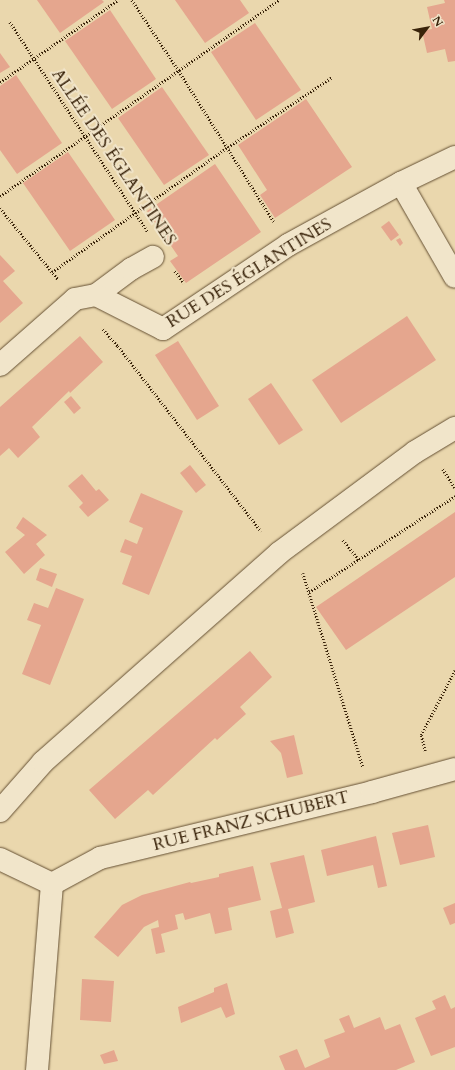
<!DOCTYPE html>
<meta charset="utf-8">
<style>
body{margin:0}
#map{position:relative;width:455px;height:1070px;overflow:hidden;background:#ead7ad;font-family:Cardo,serif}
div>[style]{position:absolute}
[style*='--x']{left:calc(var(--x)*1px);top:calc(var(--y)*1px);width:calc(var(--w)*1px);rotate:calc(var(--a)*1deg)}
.building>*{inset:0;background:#e5a68e}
.path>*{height:2.5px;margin-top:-1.25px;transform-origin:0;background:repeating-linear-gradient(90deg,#39230a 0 1px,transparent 0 3px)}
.roads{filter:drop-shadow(0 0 1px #655033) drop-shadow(0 0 1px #655033)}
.minor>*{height:22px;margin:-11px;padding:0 11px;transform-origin:11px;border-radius:11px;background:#f1e5ca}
span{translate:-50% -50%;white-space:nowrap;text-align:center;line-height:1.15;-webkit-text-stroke:4px #f1e5ca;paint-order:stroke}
.street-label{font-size:17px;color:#39230a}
.north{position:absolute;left:407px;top:8px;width:40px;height:40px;-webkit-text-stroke:3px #f1e5ca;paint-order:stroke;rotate:58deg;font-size:11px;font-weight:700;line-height:16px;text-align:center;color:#39230a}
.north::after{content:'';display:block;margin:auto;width:14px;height:18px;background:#39230a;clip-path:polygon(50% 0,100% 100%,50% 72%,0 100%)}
</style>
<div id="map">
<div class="building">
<div style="clip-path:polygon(37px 0,102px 0,104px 2px,60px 33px)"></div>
<div style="clip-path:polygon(175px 0,240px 0,249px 13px,205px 43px)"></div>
<div style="clip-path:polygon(444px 0,455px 0,455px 61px,448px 62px,445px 49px,427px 53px,422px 31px,432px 29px,427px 7px,445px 3px)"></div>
<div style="clip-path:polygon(110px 10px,156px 79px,112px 109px,65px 41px)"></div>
<div style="clip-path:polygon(255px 23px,301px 90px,256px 120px,211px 52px)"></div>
<div style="clip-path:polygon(0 53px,10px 67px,0 73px)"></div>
<div style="clip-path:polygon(16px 75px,62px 143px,17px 174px,0 150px,0 86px)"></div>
<div style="clip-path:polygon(162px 87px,209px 155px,164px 185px,118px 118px)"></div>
<div style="clip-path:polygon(306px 99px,352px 167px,275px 218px,260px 195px,267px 190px,238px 145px)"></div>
<div style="clip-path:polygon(68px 152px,115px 220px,70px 251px,23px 183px)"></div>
<div style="clip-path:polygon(215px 164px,261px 232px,186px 283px,170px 261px,178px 256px,147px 211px)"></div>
<div style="clip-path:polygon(389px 221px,399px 235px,391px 241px,381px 227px)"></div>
<div style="clip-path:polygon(400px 238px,403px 243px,400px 246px,396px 240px)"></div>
<div style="clip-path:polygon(0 255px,15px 271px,3px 281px,23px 303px,0 323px)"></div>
<div style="clip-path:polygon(407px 316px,436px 360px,341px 423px,312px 380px)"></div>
<div style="clip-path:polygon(80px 336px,103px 362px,70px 393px,69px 391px,32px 427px,40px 437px,18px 458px,9px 448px,0 456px,0 407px)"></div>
<div style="clip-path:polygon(178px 341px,219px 406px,197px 420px,155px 355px)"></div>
<div style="clip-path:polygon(271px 383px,303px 430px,279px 445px,248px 399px)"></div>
<div style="clip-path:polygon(71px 396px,81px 408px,74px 414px,64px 402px)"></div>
<div style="clip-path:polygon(190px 465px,206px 485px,196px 493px,180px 473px)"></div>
<div style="clip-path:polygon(82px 474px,96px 491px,99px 489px,109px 500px,88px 517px,79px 507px,83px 503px,68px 486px)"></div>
<div style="clip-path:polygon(141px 493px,183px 511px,149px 595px,122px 584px,132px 556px,120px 552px,125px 539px,137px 544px,143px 528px,129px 522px)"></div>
<div style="clip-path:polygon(455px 512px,455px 577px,346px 650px,316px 607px)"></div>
<div style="clip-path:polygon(23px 517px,47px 535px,36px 544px,45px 555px,24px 574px,5px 552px,25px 535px,16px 528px)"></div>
<div style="clip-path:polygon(40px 568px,57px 574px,52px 587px,36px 580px)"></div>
<div style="clip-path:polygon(56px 588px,84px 599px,50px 685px,22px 674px,41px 625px,27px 620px,34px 603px,48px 608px)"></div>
<div style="clip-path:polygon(250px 651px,272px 677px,240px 707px,246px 714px,217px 740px,215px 738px,153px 795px,148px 790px,115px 819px,89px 790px)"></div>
<div style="clip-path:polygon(294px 735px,303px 774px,287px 778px,281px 753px,270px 741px)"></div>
<div style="clip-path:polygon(428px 825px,435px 857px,400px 865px,392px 833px)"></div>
<div style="clip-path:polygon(376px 836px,387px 886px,378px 888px,373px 865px,327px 876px,321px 850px)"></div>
<div style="clip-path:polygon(304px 855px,315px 902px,288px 909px,294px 933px,276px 938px,270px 911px,282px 908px,270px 863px)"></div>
<div style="clip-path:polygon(253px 866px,261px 900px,228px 908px,232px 930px,215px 934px,210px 913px,185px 920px,183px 913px,175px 915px,178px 929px,161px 934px,165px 952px,156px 954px,151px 929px,159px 927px,158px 920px,144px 927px,118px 957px,94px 937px,122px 905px,142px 895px,190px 882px,191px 883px,219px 877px,219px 874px)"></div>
<div style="clip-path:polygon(455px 903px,455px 923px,450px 925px,443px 908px)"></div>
<div style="clip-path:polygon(82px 979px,114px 981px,111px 1022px,80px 1020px)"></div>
<div style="clip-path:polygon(227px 983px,235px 1014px,226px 1018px,221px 1007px,181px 1023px,178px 1007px,214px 992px,214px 988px)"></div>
<div style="clip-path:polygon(445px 995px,451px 1009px,455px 1007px,455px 1047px,431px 1056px,415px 1018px,436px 1009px,432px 1001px)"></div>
<div style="clip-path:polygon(349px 1015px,354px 1028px,380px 1017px,385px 1030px,400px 1024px,415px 1062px,396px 1070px,285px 1070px,279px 1056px,297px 1049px,305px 1068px,330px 1057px,324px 1040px,345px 1032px,339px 1019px)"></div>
<div style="clip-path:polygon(114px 1050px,118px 1061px,104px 1064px,100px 1055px)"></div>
</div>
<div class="path">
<div style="--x:132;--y:0;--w:85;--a:56.5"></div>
<div style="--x:179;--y:71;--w:178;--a:57.8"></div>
<div style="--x:10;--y:22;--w:251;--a:56.7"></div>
<div style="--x:0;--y:82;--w:144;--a:-34.8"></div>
<div style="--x:0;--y:196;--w:341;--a:-35.1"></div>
<div style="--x:0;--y:208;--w:92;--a:50.8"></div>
<div style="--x:175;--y:271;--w:15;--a:53"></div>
<div style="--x:52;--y:272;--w:216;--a:-35.4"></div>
<div style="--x:228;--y:147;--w:125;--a:-33.9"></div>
<div style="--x:103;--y:329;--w:23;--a:49"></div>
<div style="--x:118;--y:346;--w:234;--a:52.3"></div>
<div style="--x:443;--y:469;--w:22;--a:58"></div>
<div style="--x:343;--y:540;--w:26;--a:51"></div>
<div style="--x:303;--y:573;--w:203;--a:72.8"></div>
<div style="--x:309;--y:592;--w:175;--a:-33.3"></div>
<div style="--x:425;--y:751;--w:16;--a:-104"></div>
<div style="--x:421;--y:735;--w:73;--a:-62.4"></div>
</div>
<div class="roads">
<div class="minor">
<div style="--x:401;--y:183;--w:108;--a:60.1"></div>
<div style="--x:96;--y:295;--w:44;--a:-36.6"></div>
<div style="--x:131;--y:269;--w:25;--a:-29"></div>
<div style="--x:0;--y:365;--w:100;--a:-41.3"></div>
<div style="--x:75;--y:299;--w:21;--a:-11"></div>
<div style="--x:96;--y:295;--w:75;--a:26.9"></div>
<div style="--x:163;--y:329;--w:151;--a:-33.9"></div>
<div style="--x:288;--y:245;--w:129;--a:-28.8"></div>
<div style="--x:401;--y:183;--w:60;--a:-25.7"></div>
<div style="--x:0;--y:811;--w:65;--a:-48.7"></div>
<div style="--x:43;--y:762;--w:315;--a:-41.5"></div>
<div style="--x:279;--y:553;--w:169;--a:-36.6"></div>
<div style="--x:415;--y:452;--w:47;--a:-31"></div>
<div style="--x:0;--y:859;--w:58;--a:25.7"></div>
<div style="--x:52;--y:884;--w:187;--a:94.6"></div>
<div style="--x:52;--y:884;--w:55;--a:-28.4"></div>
<div style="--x:100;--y:858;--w:280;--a:-13.6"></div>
<div style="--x:372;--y:792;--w:86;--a:-15.5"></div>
</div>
</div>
<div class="street-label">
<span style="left:114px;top:157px;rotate:56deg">ALLÉE DES ÉGLANTINES</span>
<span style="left:249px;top:273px;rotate:-32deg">RUE DES ÉGLANTINES</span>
<span style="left:251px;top:821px;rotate:-14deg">RUE FRANZ SCHUBERT</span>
</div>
<div class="north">N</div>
</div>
